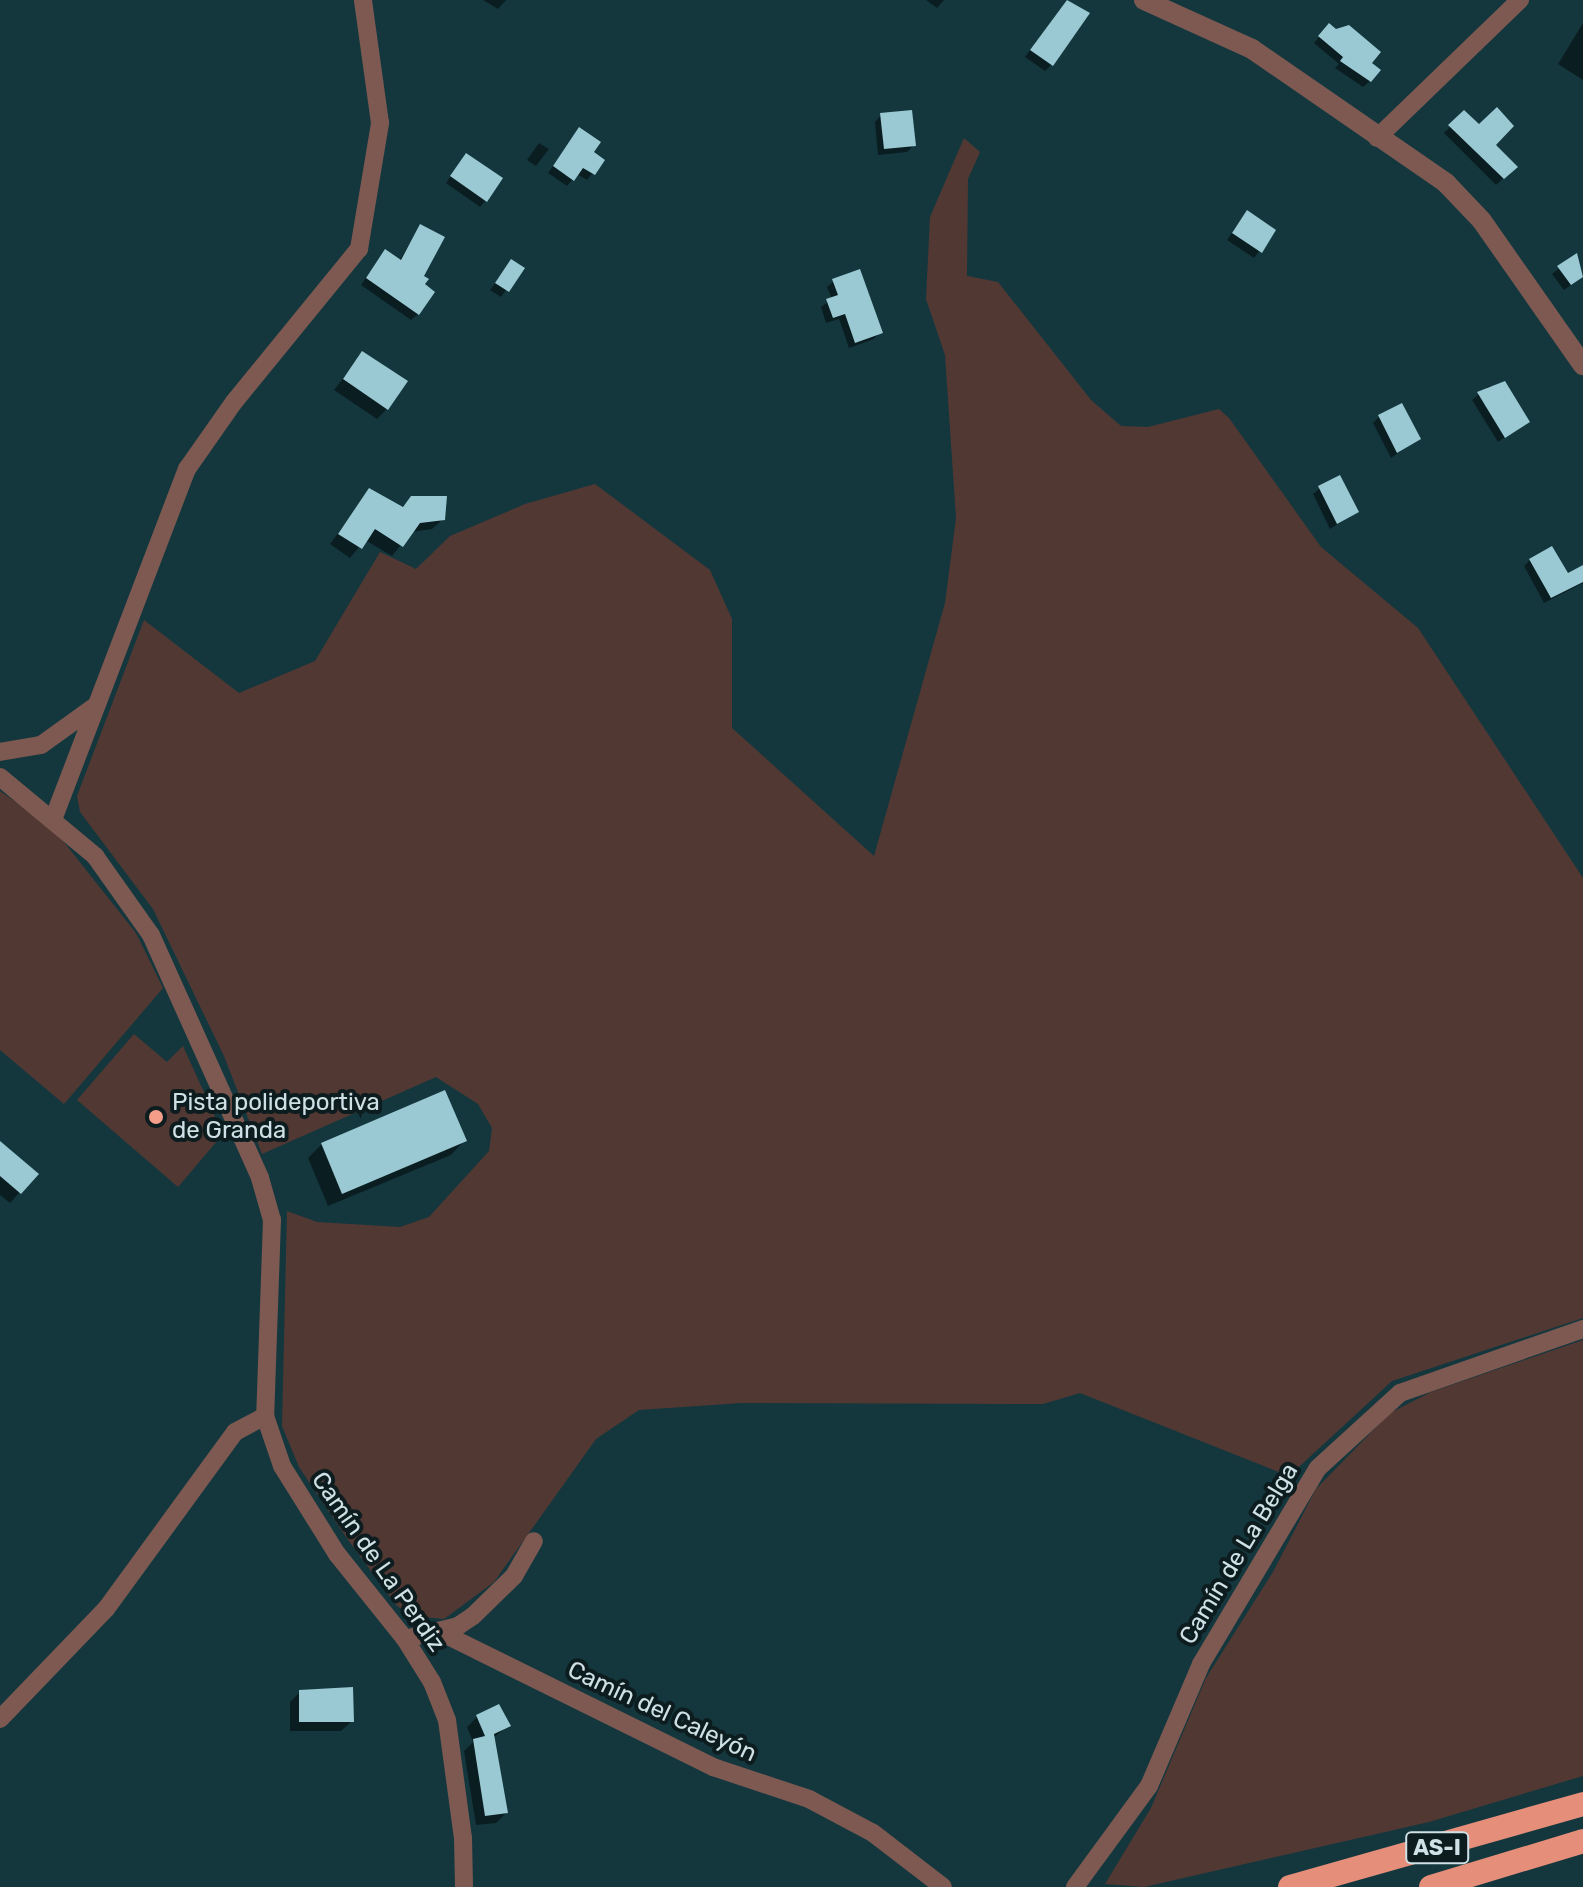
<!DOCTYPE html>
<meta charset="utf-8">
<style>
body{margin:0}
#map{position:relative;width:1583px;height:1887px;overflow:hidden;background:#14373e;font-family:Rubik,sans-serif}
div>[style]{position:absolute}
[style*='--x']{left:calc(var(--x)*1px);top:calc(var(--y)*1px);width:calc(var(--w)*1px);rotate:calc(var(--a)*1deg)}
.green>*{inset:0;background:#523833}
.shadow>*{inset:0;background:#0007}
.building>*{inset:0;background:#9ac8d3}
.minor>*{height:18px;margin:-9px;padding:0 9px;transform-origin:9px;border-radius:9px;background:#7d5951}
.tertiary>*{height:20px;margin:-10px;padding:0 10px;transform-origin:10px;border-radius:10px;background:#7d5951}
.motorway>*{height:24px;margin:-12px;padding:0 12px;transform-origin:12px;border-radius:12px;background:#e58e7a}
.dots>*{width:22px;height:22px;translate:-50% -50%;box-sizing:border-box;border:4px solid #0d1c1f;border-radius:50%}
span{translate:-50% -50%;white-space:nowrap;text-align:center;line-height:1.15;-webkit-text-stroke:8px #0d1c1f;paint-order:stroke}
.shield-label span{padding:2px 6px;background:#0d1c1f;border:2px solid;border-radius:6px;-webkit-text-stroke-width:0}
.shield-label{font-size:22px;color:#cfe1e6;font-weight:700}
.poi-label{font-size:24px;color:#cfe1e6}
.left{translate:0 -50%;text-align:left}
.street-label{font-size:24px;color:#cfe1e6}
</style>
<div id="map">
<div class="green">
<div style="clip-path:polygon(964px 138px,980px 152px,968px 179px,967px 276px,998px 282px,1091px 400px,1121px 426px,1148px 427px,1219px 409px,1229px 418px,1321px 547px,1418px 628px,1583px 878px,1583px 1318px,1392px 1381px,1289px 1476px,1080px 1393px,1043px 1404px,741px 1403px,639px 1410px,596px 1439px,494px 1582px,444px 1619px,411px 1616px,396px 1605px,346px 1537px,299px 1467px,282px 1426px,287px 1211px,317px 1222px,400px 1227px,429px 1217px,489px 1151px,492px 1128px,478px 1104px,436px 1077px,262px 1154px,224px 1056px,153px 909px,80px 812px,77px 796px,144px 620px,239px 693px,315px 661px,380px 552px,416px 569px,450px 536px,525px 504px,595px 484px,710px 570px,732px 619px,732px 728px,874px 856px,945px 603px,956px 518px,945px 355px,926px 299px,930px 217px)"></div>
<div style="clip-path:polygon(0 791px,52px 827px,136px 933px,163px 988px,64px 1104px,0 1050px)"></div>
<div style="clip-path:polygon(134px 1034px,167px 1062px,183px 1046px,223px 1134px,178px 1187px,77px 1100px)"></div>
<div style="clip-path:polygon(1583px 1340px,1583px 1776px,1429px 1822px,1144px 1887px,1105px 1884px,1151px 1808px,1206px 1678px,1273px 1572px,1316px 1489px,1390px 1413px,1431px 1392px)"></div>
</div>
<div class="shadow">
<div style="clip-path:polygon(483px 0,506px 0,498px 9px)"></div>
<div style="clip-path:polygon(926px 0,944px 0,937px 8px)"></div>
<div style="clip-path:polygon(1062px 7px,1051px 65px,1045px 71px,1025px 57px)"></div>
<div style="clip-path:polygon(1583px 23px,1583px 80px,1558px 64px)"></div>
<div style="clip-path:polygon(1323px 32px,1369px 63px,1370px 81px,1363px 87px,1335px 68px,1339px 64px,1314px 43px)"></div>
<div style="clip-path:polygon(1464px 113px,1515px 167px,1496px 185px,1444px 133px)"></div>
<div style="clip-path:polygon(881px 115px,914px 145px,907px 152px,878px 155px,875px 122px)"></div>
<div style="clip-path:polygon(579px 130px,591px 153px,602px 160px,587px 180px,577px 174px,567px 186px,548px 173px)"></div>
<div style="clip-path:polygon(539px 143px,549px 149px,536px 166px,527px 160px)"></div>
<div style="clip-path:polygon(460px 162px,486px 200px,480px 207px,446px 183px)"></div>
<div style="clip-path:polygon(1241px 219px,1274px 231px,1254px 258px,1227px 240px)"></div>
<div style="clip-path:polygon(420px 226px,421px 276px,418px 314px,411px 320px,361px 285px,379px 258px,399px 261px)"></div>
<div style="clip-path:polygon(1576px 255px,1583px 276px,1564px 290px,1552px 274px)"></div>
<div style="clip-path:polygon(512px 261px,522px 268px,501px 297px,490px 290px)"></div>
<div style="clip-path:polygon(834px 281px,880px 332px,874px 339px,849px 348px,839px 319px,826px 323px,821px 307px,832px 299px,827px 287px)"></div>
<div style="clip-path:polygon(363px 353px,387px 409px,377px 419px,334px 390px)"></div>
<div style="clip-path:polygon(1489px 386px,1528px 422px,1498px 442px,1472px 400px)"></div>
<div style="clip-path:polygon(1379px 417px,1418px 439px,1391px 458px,1373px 423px)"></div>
<div style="clip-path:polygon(1320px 488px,1356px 512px,1330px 529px,1313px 494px)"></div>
<div style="clip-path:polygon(370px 490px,401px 508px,412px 498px,443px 519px,432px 529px,411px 532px,392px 556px,365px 540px,350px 558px,330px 544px)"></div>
<div style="clip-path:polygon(1530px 560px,1567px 576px,1583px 567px,1583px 583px,1544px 603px,1524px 566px)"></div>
<div style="clip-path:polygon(464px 1141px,451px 1155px,328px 1206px,308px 1158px,322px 1144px)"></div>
<div style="clip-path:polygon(0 1144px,36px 1174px,10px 1203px,0 1195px)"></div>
<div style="clip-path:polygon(300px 1692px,352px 1721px,341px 1731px,290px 1731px,290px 1702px)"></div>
<div style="clip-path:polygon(477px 1717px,509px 1725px,493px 1738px,506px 1813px,496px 1823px,476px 1825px,464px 1751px,473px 1742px,467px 1727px)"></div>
</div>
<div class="building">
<div style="clip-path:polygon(1067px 0,1090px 13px,1053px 66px,1030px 50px)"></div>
<div style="clip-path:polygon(1329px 23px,1336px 29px,1349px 25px,1381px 52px,1372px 63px,1381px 70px,1371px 82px,1340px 61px,1343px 57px,1318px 36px)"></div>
<div style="clip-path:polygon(1497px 107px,1514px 126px,1496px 145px,1518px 167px,1504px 179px,1448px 125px,1464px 110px,1479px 124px)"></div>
<div style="clip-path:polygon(912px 110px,916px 146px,884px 149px,880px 113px)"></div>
<div style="clip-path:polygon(579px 127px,601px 142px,594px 152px,605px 160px,595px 175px,583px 168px,574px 181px,553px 166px)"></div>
<div style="clip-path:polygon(466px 153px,503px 178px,487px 202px,450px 176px)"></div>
<div style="clip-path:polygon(1247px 210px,1276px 230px,1262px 253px,1232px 233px)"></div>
<div style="clip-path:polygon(420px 224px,445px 237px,424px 276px,429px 279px,425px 284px,435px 292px,419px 315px,366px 278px,385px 249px,401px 260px)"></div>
<div style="clip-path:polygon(1577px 253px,1583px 277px,1571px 285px,1557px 266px)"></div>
<div style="clip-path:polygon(511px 259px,525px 268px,509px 292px,495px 283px)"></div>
<div style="clip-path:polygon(860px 269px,883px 333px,855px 343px,845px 314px,833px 318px,826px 299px,838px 295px,832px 279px)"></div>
<div style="clip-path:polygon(362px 351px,408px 381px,388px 410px,343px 379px)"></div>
<div style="clip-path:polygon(1505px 381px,1530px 422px,1505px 438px,1477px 392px)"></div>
<div style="clip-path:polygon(1402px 403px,1421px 439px,1397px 453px,1378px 415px)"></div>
<div style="clip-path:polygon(1340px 475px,1359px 512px,1337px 524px,1318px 486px)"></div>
<div style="clip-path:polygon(369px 488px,403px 507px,411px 496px,447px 496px,445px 520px,420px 523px,403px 547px,375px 529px,362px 549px,338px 534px)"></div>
<div style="clip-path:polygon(1552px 546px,1568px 573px,1583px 565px,1583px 582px,1551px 598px,1529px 559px)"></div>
<div style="clip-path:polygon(445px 1090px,467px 1141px,342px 1194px,321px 1143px)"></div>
<div style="clip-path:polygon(0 1141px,39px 1174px,21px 1194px,0 1176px)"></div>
<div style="clip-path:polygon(353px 1687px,354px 1722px,299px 1722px,299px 1690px)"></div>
<div style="clip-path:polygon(499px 1704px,511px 1726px,494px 1734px,508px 1813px,485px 1816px,473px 1739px,485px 1736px,476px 1715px)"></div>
</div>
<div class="minor">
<div style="--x:1377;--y:138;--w:199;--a:-44"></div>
<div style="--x:0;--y:752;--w:42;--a:-9.7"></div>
<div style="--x:41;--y:745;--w:65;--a:-35.6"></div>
<div style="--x:0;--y:777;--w:124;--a:39.7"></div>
<div style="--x:95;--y:856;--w:97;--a:54.7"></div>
<div style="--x:151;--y:935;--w:266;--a:65.8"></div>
<div style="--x:260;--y:1178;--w:44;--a:74.1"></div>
<div style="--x:272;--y:1220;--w:196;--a:92"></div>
<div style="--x:265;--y:1416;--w:53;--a:71.2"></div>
<div style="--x:282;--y:1466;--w:104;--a:58"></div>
<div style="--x:337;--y:1554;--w:109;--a:51.3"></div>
<div style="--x:405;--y:1639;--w:51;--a:57.9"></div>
<div style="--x:432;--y:1682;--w:41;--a:68.5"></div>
<div style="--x:447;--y:1720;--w:119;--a:82.3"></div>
<div style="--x:463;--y:1838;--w:49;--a:88.8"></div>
<div style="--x:54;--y:817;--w:373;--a:-69.1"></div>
<div style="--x:187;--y:469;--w:82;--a:-55"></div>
<div style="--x:234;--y:402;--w:198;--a:-50.8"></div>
<div style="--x:359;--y:249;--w:128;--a:-80.5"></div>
<div style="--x:380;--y:123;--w:124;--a:-97.9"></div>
<div style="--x:440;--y:1632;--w:305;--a:26.3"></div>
<div style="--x:713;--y:1767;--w:101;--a:18.4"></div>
<div style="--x:809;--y:1799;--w:72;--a:28"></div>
<div style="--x:873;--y:1833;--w:88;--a:37.6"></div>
<div style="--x:405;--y:1639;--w:55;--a:-13.8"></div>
<div style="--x:458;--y:1626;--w:18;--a:-34"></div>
<div style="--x:473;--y:1616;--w:57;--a:-44.3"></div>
<div style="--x:514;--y:1576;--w:40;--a:-60.3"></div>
<div style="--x:0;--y:1719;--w:153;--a:-46.1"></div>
<div style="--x:106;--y:1609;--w:219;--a:-53.9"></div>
<div style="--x:235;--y:1432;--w:34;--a:-28"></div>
<div style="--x:1075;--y:1887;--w:125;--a:-53.8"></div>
<div style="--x:1149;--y:1786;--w:133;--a:-66.9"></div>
<div style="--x:1201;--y:1664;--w:228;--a:-59.2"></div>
<div style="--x:1318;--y:1468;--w:111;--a:-42.4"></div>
<div style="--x:1400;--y:1393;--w:194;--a:-19.3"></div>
</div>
<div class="tertiary">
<div style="--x:1144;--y:0;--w:119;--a:24.4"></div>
<div style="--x:1252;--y:49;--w:236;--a:34.6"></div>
<div style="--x:1446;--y:183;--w:52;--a:46.5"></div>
<div style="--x:1482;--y:221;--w:176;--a:55"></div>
</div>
<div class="motorway">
<div style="--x:1290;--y:1887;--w:305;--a:-15.8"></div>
<div style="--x:1431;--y:1887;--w:159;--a:-16.8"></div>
</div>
<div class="dots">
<div style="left:156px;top:1117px;background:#f49e8a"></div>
</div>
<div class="shield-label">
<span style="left:1437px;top:1848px">AS-I</span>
</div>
<div class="poi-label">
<span class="left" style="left:172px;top:1117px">Pista polideportiva<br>de Granda</span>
</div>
<div class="street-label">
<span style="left:1239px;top:1554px;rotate:-59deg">Camín de La Belga</span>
<span style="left:378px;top:1562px;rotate:55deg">Camín de La Perdiz</span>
<span style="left:662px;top:1712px;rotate:25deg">Camín del Caleyón</span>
</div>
</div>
